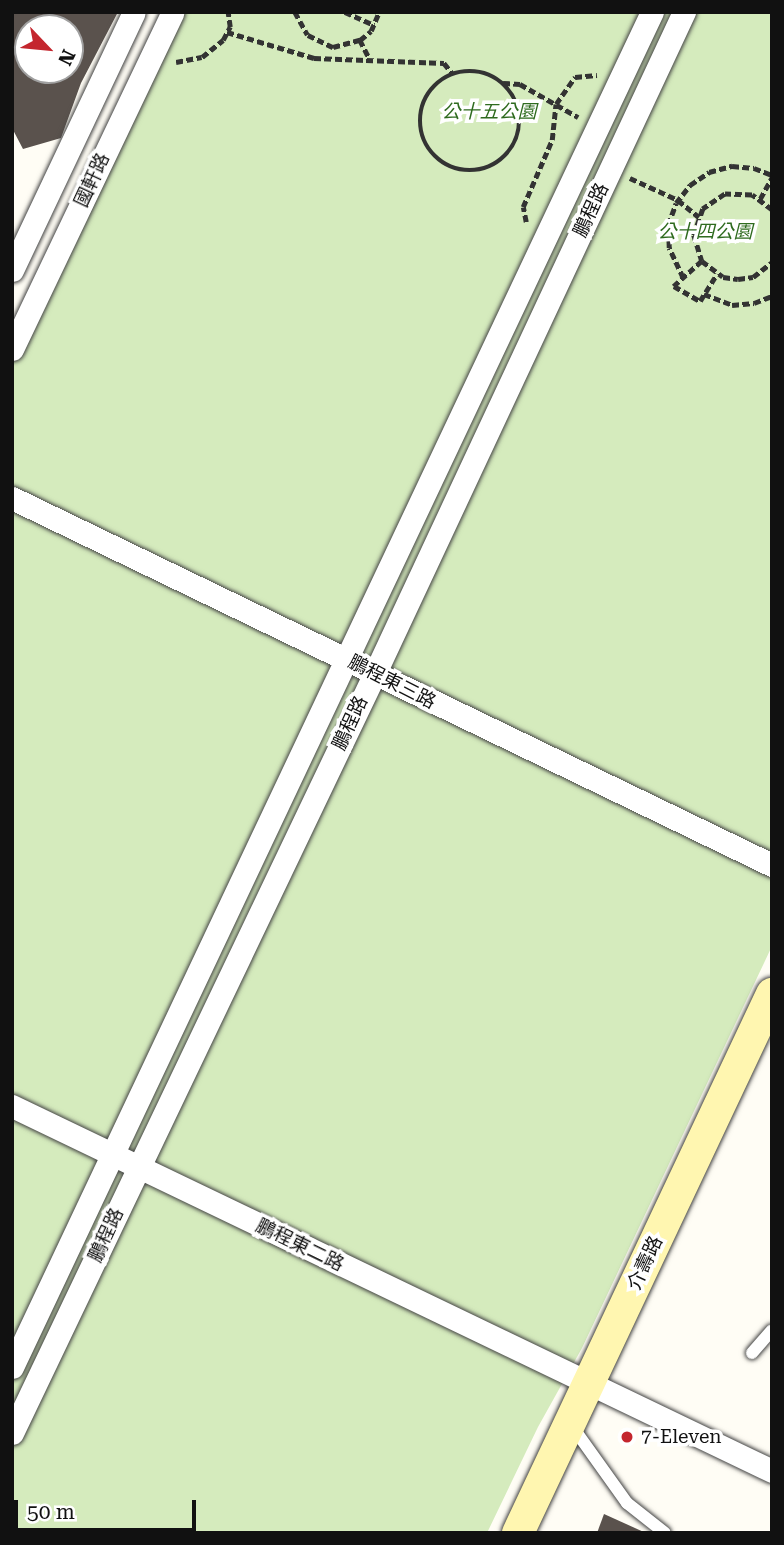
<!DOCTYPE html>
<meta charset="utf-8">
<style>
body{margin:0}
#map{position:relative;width:784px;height:1545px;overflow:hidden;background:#fffdf5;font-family:"Roboto Serif","Noto Sans TC",serif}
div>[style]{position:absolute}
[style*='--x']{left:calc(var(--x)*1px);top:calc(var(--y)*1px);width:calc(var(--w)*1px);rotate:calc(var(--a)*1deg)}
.green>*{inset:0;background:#d5ebbd}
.building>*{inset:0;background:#5a524d}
.path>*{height:4.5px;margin-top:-2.25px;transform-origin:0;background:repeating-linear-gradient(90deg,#333 0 7px,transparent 0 10.5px)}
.path>.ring{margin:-2.25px;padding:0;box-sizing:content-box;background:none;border:4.5px solid #333;border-radius:50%}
.roads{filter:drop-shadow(0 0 2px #444) drop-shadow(0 0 2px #444)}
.service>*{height:12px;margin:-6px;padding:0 6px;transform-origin:6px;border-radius:6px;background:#fff}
.minor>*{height:23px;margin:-11.5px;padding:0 11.5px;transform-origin:11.5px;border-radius:11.5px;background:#fff}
.secondary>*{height:32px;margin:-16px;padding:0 16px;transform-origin:16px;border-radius:16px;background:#fff6b0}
.dots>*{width:19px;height:19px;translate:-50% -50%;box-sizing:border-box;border:4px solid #fff;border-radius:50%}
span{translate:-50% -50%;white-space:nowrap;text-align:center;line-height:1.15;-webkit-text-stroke:7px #fff;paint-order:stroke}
.park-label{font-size:19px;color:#2f6b1f;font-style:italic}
.street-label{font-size:19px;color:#111}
.poi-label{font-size:19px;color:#111}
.left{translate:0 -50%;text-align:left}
.frame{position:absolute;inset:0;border:14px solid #111;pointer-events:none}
.north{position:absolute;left:14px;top:14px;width:70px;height:70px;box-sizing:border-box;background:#fff;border:2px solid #a0a0a0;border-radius:50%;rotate:116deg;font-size:19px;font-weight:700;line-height:28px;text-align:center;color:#111}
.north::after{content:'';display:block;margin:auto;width:24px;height:32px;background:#c4262e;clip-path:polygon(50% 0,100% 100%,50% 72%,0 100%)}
.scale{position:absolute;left:14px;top:1500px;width:182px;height:32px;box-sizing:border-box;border:4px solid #111;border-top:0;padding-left:9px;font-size:21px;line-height:24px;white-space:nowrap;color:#111;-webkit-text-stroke:5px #fff;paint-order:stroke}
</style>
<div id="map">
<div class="green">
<div style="clip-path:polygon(170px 12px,772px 12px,772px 946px,582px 1348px,538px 1427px,487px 1533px,12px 1533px,12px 350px)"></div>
</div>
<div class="building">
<div style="clip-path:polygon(evenodd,12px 12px,118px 12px,81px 83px,61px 138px,23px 149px,12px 128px,12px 12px,28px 28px,70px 28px,70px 70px,28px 70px,28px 28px)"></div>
<div style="clip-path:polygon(604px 1514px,646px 1533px,597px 1533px)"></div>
</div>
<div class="path">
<div style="--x:295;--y:12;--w:26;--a:61"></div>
<div style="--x:308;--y:35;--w:28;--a:26"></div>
<div style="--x:333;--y:47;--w:28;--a:-15"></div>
<div style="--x:360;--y:40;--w:14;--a:-39"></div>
<div style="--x:371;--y:31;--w:21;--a:-67"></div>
<div style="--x:345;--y:12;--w:32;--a:24"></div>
<div style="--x:227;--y:32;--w:91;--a:16.6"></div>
<div style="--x:314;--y:58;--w:130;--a:2.2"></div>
<div style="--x:444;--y:63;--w:14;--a:51"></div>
<div style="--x:360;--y:40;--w:20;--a:63"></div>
<div style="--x:176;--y:62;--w:26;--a:-11"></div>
<div style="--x:202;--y:57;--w:27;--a:-39"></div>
<div style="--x:223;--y:40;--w:15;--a:-62"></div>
<div style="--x:230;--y:27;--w:15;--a:-98"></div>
<div class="ring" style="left:420px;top:71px;width:95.5px;height:95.5px"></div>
<div style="--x:503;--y:83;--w:17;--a:3"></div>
<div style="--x:520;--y:84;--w:67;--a:29.6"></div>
<div style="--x:630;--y:178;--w:53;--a:24.6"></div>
<div style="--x:678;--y:200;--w:27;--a:39"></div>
<div style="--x:760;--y:199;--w:25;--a:-61"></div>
<div style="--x:772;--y:210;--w:25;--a:-143"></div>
<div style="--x:752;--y:195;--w:27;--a:-178"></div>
<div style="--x:725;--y:194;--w:27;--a:146"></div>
<div style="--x:703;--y:209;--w:28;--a:109"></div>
<div style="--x:694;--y:235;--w:27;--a:73"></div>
<div style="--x:702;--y:261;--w:26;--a:37"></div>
<div style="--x:723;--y:277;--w:15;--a:8"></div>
<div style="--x:738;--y:279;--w:15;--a:-8"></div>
<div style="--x:753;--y:277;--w:24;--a:-38"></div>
<div style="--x:526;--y:222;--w:15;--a:-101"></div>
<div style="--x:523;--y:207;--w:73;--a:-66.6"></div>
<div style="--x:552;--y:140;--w:36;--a:-84"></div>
<div style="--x:556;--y:104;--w:33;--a:-55"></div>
<div style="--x:575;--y:77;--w:22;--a:-5"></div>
<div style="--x:702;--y:261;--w:38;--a:138"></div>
<div style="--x:674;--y:286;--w:30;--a:30"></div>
<div style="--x:700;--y:301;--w:32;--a:-58"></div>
<div style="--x:683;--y:278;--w:33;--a:-115"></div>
<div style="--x:669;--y:248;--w:23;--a:-92"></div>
<div style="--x:668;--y:225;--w:23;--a:-70"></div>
<div style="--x:676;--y:203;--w:23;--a:-52"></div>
<div style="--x:690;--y:185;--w:23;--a:-34"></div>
<div style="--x:709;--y:172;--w:24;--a:-15"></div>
<div style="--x:732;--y:166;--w:22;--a:5"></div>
<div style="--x:754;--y:168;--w:19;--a:21"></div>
<div style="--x:704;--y:294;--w:30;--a:21"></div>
<div style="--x:732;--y:305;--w:22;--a:-5"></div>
<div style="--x:754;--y:303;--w:19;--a:-21"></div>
</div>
<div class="roads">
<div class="service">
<div style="--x:752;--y:1353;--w:30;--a:-49"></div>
<div style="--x:572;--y:1426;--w:95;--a:54.5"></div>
<div style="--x:627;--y:1503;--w:48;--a:38.3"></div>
</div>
<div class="minor">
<div style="--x:12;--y:270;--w:285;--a:-64.7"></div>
<div style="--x:12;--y:349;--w:373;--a:-64.5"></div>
<div style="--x:12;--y:498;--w:844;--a:25.78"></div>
<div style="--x:12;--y:1106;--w:843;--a:25.65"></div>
<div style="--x:12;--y:1367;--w:1499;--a:-64.72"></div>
<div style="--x:12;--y:1433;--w:842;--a:-64.47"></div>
<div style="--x:375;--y:673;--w:730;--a:-64.95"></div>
</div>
<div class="secondary">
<div style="--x:518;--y:1533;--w:596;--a:-64.77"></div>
</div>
</div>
<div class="dots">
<div style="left:627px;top:1437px;background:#c4262e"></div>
</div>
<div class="park-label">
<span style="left:489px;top:112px">公十五公園</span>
<span style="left:705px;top:232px">公十四公園</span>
</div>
<div class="street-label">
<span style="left:92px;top:180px;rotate:-65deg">國軒路</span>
<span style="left:591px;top:210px;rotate:-65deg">鵬程路</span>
<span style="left:392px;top:682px;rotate:27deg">鵬程東三路</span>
<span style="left:350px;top:723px;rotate:-65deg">鵬程路</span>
<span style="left:106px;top:1235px;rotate:-65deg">鵬程路</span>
<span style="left:300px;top:1245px;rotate:26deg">鵬程東二路</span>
<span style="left:645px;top:1263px;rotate:-65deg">介壽路</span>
</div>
<div class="poi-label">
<span class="left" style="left:641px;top:1437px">7-Eleven</span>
</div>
<div class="frame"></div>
<div class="north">N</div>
<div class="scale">50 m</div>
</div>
